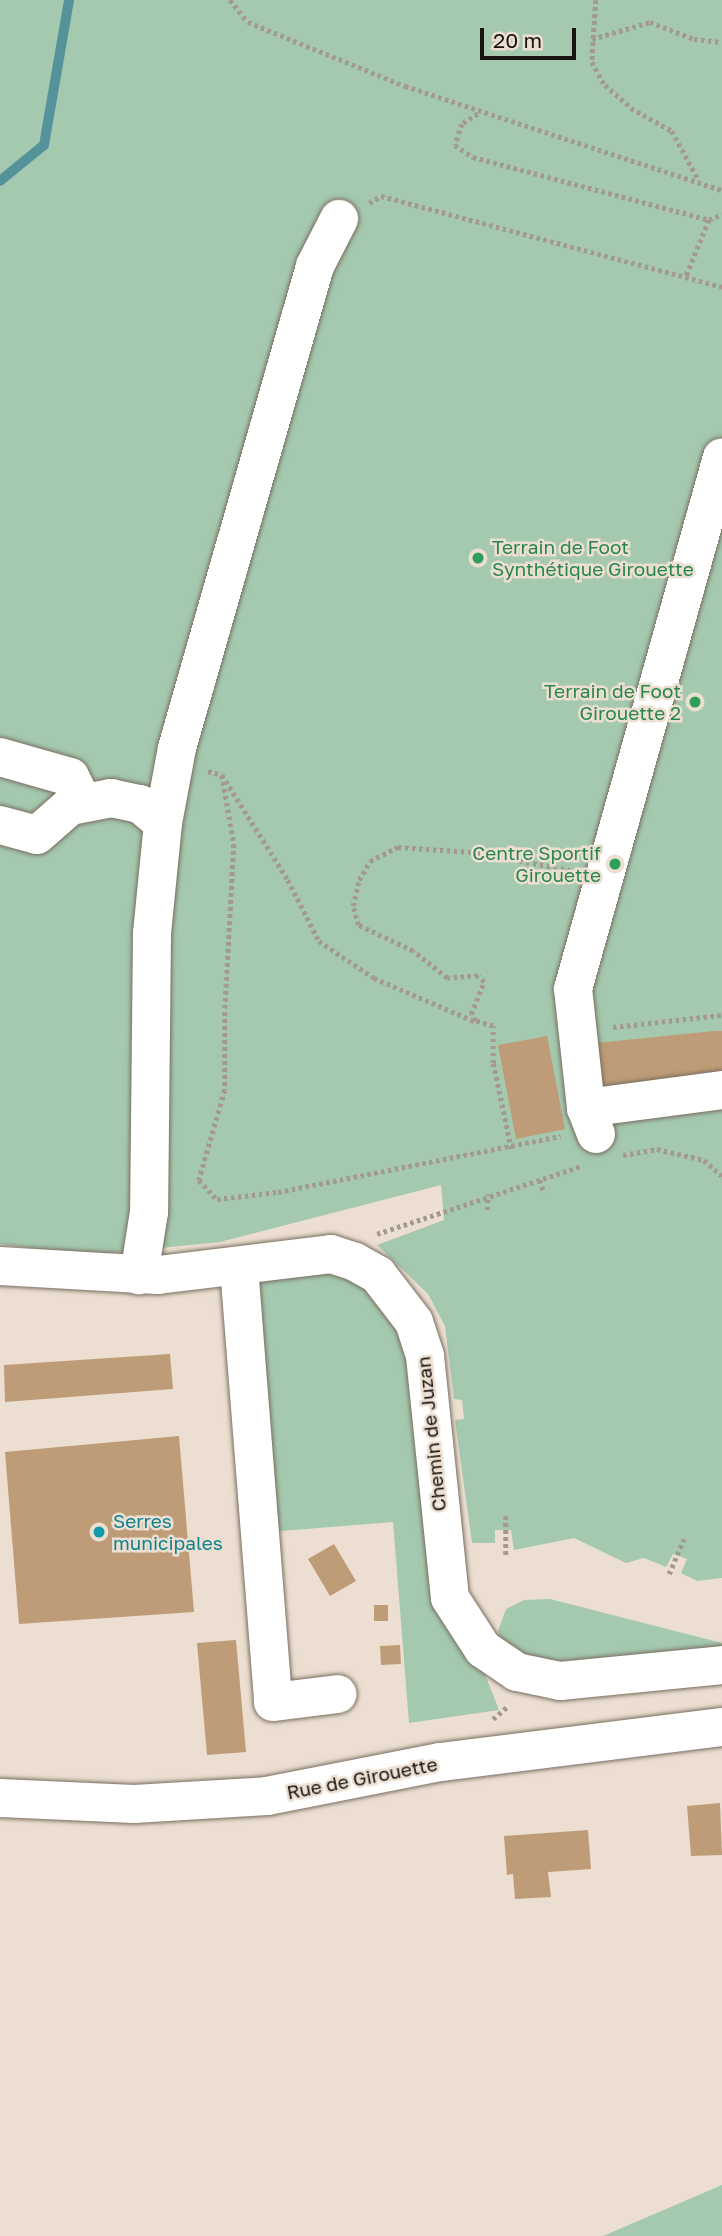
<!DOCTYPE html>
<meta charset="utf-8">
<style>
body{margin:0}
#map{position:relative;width:722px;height:2236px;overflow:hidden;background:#ecdfd1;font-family:"Golos Text",sans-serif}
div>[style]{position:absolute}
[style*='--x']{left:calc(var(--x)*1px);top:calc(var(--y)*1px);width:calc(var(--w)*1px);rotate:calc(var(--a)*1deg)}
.green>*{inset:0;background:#a4c9ae}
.stream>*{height:10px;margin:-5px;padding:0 5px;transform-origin:5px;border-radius:5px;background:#55939b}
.building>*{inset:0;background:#be9c77}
.path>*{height:4.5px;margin-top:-2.25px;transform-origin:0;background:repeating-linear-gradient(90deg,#a3998e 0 3.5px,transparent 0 7px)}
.roads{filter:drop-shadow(0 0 2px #796e61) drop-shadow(0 0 2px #796e61)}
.minor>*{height:38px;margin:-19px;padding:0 19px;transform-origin:19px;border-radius:19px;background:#fff}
.dots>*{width:19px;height:19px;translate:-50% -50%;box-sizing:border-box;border:4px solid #ecdfd1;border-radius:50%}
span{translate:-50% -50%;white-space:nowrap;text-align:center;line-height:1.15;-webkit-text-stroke:5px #ecdfd1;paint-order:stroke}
.leisure-label{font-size:19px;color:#27864d}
.left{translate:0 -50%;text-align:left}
.right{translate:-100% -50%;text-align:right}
.street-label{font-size:19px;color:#18140f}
.culture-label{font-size:19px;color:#0d838f}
.scale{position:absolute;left:480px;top:28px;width:96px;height:32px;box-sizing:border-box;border:4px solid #18140f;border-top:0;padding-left:9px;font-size:21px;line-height:24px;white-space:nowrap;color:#18140f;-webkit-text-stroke:5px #ecdfd1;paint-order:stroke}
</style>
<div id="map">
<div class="green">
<div style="clip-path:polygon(0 0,722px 0,722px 1578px,697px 1581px,681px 1573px,687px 1559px,673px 1554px,666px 1567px,644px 1558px,626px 1563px,574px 1538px,514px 1550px,511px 1530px,495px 1530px,495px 1543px,472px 1543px,455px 1420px,464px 1419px,462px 1400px,454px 1399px,445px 1326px,428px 1294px,377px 1245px,444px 1220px,441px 1185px,220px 1242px,91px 1255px,0 1244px)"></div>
<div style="clip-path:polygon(308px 1272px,333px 1273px,368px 1289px,406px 1343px,440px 1615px,484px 1672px,499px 1710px,409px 1723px,393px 1522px,269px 1532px,260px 1283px)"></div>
<div style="clip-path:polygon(550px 1599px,722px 1643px,722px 1648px,582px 1664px,524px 1657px,502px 1646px,498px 1631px,506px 1609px,524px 1600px)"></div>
<div style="clip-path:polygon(722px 2185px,722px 2236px,603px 2236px)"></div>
</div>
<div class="stream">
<div style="--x:0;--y:181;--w:57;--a:-39.3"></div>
<div style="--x:44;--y:145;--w:147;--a:-80.2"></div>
</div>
<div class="building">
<div style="clip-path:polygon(714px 1031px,722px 1031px,722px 1077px,602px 1090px,596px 1043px)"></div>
<div style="clip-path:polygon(547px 1036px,565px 1129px,516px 1139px,498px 1045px)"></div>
<div style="clip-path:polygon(170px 1354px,173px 1389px,5px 1402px,4px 1365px)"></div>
<div style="clip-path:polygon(179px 1436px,194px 1612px,19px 1624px,5px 1452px)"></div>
<div style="clip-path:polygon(334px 1544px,356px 1581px,330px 1596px,308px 1559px)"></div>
<div style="clip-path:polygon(374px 1605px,388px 1605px,388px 1621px,374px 1621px)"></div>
<div style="clip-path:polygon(236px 1640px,246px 1752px,207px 1755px,197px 1643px)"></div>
<div style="clip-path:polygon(400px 1645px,401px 1664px,381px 1665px,380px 1646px)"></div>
<div style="clip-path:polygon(720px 1803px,722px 1855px,691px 1856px,687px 1806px)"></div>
<div style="clip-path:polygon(588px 1830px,591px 1869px,548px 1872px,551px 1897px,515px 1899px,513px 1874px,507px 1875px,504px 1836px)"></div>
</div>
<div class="path">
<div style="--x:230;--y:0;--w:28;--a:51"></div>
<div style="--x:248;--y:22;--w:170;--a:22.2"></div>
<div style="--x:405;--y:86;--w:334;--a:18.2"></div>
<div style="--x:596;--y:0;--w:62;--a:93.7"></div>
<div style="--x:592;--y:62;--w:26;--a:61"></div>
<div style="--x:605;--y:85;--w:35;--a:41"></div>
<div style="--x:631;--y:108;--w:47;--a:29.3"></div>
<div style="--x:672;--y:131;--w:55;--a:61.6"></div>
<div style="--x:592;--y:39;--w:60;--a:-16.3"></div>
<div style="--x:650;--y:22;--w:47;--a:21.1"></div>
<div style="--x:694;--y:39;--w:28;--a:6"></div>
<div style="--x:478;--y:114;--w:19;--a:148"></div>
<div style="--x:462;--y:124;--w:22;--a:108"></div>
<div style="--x:455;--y:145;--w:22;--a:34"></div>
<div style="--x:473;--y:157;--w:244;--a:14.9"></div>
<div style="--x:709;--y:220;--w:61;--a:112"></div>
<div style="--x:369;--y:203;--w:14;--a:-30"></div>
<div style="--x:381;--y:196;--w:353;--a:14.9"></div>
<div style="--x:709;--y:220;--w:14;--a:-25"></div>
<div style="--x:208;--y:771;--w:15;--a:16"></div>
<div style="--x:222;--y:775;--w:124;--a:57.8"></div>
<div style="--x:288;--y:880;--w:68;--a:63.1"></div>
<div style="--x:319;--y:941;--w:66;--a:33.9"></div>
<div style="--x:374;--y:978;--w:109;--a:23.3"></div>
<div style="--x:222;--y:775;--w:70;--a:80.1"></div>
<div style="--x:234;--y:844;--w:168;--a:93.1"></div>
<div style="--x:225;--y:1012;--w:78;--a:90"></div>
<div style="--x:225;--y:1090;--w:94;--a:106.1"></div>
<div style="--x:199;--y:1180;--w:26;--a:47"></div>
<div style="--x:217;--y:1199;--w:61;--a:-6.5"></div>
<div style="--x:278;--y:1192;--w:288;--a:-11.2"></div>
<div style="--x:613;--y:1027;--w:110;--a:-6.3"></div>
<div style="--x:511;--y:1149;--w:88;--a:-101.8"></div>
<div style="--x:493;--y:1063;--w:37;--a:-90"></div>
<div style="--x:493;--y:1026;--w:19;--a:-164"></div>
<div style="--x:475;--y:1021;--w:8;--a:-120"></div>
<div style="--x:471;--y:1014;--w:35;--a:-68"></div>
<div style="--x:484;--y:982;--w:8;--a:-135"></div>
<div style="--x:478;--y:976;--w:31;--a:176"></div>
<div style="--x:447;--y:978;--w:43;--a:-141.5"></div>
<div style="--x:413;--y:951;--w:61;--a:-154.7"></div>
<div style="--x:358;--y:925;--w:20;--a:-105"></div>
<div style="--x:353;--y:906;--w:27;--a:-77"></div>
<div style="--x:359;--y:880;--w:22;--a:-60"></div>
<div style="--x:370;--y:861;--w:31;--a:-27"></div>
<div style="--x:398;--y:847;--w:73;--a:3.9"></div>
<div style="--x:471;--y:852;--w:101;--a:10.3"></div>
<div style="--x:623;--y:1155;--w:35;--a:-10"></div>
<div style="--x:657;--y:1149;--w:48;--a:13.2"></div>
<div style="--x:704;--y:1160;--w:24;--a:42"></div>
<div style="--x:540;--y:1180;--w:14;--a:73"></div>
<div style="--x:487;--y:1210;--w:16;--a:-86"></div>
<div style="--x:377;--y:1234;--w:215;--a:-18.4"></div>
<div style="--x:506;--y:1516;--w:41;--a:90"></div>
<div style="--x:669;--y:1574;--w:38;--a:-67"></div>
<div style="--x:493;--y:1719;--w:20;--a:-41"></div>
</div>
<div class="roads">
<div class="minor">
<div style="--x:0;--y:757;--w:73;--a:15.9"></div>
<div style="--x:70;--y:777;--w:29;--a:63"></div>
<div style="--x:163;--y:823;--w:76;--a:-79.4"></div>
<div style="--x:177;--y:748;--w:501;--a:-74.02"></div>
<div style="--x:315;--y:266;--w:53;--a:-62.9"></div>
<div style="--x:0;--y:825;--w:38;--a:15"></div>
<div style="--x:37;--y:835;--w:44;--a:-41.3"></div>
<div style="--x:70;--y:806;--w:42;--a:-11"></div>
<div style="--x:111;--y:798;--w:30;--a:12"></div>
<div style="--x:140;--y:804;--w:30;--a:40"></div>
<div style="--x:163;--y:823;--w:111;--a:95.7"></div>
<div style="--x:152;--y:933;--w:279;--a:90.6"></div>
<div style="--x:149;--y:1212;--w:64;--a:99"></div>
<div style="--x:586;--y:1108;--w:137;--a:-7.5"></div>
<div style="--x:596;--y:1134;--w:28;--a:-111"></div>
<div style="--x:586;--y:1108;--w:120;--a:-96.2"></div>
<div style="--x:573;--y:989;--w:552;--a:-74.35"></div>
<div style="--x:0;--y:1266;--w:158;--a:3.3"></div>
<div style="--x:158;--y:1275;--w:174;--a:-6.9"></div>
<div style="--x:331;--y:1254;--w:25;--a:18"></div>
<div style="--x:355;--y:1262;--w:26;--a:29"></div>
<div style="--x:378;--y:1275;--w:59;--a:52.5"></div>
<div style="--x:414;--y:1322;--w:36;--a:72"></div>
<div style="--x:425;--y:1356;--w:243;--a:84.1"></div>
<div style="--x:450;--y:1598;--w:61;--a:57.1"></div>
<div style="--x:483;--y:1649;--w:41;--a:34.1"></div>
<div style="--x:517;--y:1672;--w:44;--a:11.8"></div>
<div style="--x:560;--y:1681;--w:163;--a:-5.6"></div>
<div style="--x:239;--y:1267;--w:436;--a:85.5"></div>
<div style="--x:273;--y:1702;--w:65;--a:-7"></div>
<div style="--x:0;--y:1798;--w:134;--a:2.6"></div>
<div style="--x:134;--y:1804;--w:133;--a:-3.4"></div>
<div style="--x:267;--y:1796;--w:177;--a:-11.1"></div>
<div style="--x:441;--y:1762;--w:283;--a:-7.1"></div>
</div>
</div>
<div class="dots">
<div style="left:478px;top:558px;background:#2e9e5b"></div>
<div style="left:695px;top:702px;background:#2e9e5b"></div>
<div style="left:615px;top:864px;background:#2e9e5b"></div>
<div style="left:99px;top:1532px;background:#0f9aa8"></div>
</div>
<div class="leisure-label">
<span class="left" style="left:492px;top:558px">Terrain de Foot<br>Synthétique Girouette</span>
<span class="right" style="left:681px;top:702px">Terrain de Foot<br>Girouette 2</span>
<span class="right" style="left:601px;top:864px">Centre Sportif<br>Girouette</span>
</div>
<div class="street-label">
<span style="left:431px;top:1434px;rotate:-96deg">Chemin de Juzan</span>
<span style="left:362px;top:1778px;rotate:-11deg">Rue de Girouette</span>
</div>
<div class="culture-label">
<span class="left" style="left:113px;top:1532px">Serres<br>municipales</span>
</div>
<div class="scale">20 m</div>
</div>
